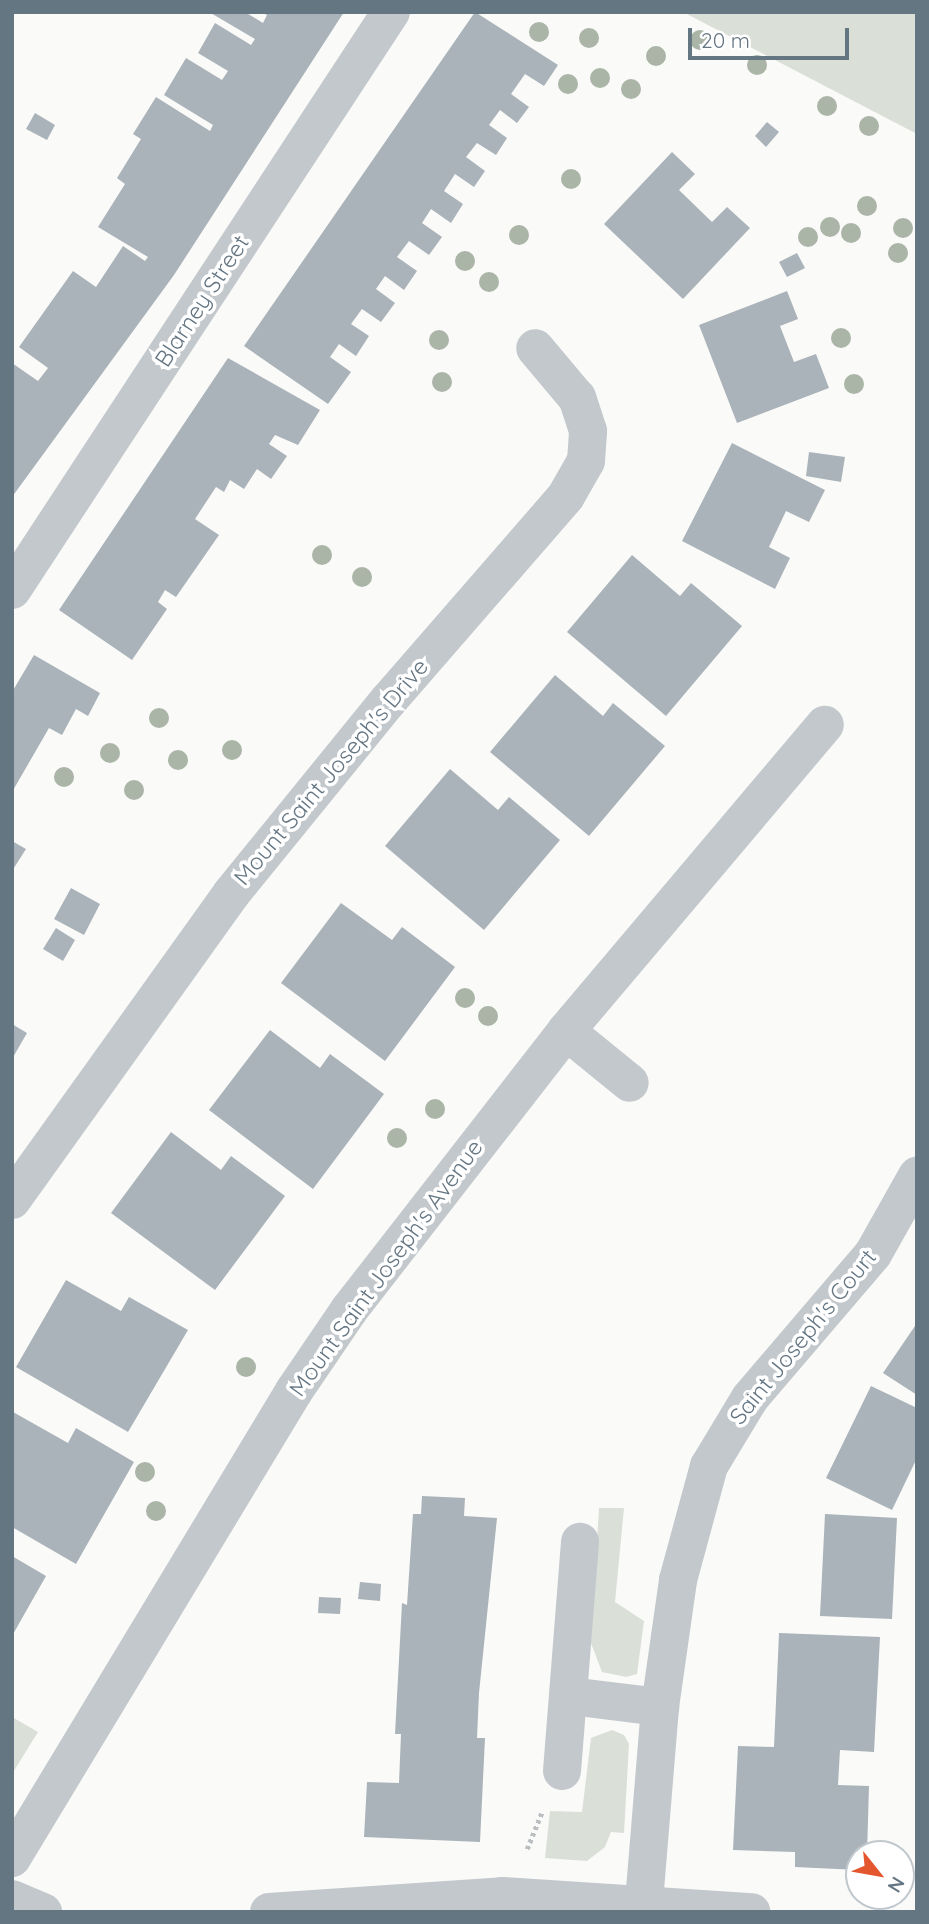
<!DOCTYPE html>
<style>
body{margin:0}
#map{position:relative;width:929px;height:1924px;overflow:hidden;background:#fafaf8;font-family:Quicksand,sans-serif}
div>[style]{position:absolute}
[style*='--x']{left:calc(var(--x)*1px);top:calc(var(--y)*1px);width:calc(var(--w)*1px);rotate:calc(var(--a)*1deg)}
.green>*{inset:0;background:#dadfd7}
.building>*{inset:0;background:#aab3b9}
.path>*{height:4.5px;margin-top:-2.25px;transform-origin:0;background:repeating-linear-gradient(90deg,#bbbfc2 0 3.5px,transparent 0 7px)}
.minor>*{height:38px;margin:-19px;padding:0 19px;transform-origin:19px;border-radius:19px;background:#c3c8cc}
.trees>*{width:20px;height:20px;margin:-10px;border-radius:50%;background:#aab4a7}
span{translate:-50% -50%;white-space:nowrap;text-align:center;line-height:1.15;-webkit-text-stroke:7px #fff;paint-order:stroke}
.street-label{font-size:23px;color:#657683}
.frame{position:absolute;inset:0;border:14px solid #657683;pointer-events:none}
.north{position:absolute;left:845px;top:1840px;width:70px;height:70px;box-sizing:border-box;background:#fff;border:2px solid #c1c8cd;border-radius:50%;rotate:121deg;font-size:19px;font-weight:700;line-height:28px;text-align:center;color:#657683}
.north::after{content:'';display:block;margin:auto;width:24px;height:32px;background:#e4572e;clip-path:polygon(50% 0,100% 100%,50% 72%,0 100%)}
.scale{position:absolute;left:688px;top:28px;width:161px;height:32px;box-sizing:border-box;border:4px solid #657683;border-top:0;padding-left:9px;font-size:21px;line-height:24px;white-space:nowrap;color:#657683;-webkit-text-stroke:5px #fff;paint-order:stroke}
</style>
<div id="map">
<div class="green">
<div style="clip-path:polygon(683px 12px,917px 12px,917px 134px)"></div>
<div style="clip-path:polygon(599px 1508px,624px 1508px,615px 1602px,644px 1621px,637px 1674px,626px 1677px,602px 1672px,591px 1643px)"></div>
<div style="clip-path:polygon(12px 1717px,38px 1732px,12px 1774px)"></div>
<div style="clip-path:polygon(612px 1730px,624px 1735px,629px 1744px,624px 1833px,611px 1832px,605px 1847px,587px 1861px,545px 1858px,550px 1811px,582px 1812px,591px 1738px)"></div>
</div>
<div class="building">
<div style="clip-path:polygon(209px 12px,245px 12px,263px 23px,267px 15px,261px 12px,344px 12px,174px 275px,12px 497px,12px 363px,38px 381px,48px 368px,19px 347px,73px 271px,96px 287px,123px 246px,145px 261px,148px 257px,98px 227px,125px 184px,117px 178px,141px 139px,133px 134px,156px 97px,210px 131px,213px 125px,164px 95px,186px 58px,222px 80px,228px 71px,198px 53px,215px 23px,251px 45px,255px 39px)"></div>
<div style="clip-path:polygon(475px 12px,558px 65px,544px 86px,525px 74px,511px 94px,529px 107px,517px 123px,500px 110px,489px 125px,507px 138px,496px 155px,477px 143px,466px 157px,485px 171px,474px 187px,455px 174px,444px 191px,463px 204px,451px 223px,431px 209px,422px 223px,442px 237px,429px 255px,409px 241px,397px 257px,417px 271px,404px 290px,385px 276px,376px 289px,395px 303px,381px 322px,362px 309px,351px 324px,369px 336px,356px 356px,339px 344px,330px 357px,351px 372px,328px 404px,244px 346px)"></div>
<div style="clip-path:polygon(35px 113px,55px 125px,47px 140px,26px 129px)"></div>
<div style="clip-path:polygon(767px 122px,779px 132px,766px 147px,755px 136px)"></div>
<div style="clip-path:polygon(672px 152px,695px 174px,679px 190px,712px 222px,727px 207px,750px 228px,683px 299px,604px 224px)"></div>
<div style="clip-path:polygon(797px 253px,805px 268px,787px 277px,779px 262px)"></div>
<div style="clip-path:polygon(787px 291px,798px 319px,780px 326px,794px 362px,816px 354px,829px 388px,737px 423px,699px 325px)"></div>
<div style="clip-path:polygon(228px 358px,320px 410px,298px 445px,275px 435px,269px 444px,287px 456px,271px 479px,257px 469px,244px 489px,230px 480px,224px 492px,216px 487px,195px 519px,219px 535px,176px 597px,165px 590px,158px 602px,167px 609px,132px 660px,59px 610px)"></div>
<div style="clip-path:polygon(732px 443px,825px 490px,809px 522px,786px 511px,769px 547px,790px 558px,775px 589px,682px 541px)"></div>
<div style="clip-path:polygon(809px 452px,845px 457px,841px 482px,806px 476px)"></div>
<div style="clip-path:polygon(632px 555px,680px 596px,691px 583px,742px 626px,666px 716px,567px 632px)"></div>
<div style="clip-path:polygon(34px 655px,100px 693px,88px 716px,76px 709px,62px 735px,49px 728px,12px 792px,12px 692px)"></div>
<div style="clip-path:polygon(555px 675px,603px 716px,613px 703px,665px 746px,589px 836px,490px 752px)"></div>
<div style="clip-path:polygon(450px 769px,498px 810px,509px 797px,560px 840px,484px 930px,385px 846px)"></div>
<div style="clip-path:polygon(12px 841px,26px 849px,12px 871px)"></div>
<div style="clip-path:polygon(71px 888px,100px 904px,84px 935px,54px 919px)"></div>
<div style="clip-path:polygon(341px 903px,392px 940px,402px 927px,455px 967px,385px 1061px,281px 983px)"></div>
<div style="clip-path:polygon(56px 928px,75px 940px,63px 961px,43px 949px)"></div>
<div style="clip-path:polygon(12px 1024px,27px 1033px,12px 1059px)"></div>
<div style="clip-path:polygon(270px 1030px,320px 1068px,330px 1054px,384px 1094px,313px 1189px,209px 1110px)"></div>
<div style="clip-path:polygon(171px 1132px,221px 1170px,231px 1156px,285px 1196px,215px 1290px,111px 1213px)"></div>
<div style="clip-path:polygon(66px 1280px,121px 1311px,129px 1297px,188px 1330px,128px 1432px,16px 1367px)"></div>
<div style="clip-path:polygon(917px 1323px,917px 1395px,883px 1373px)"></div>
<div style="clip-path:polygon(871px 1386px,917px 1408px,917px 1458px,892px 1510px,826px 1478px)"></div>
<div style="clip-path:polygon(13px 1412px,68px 1443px,76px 1428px,134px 1462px,76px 1564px,12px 1527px)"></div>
<div style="clip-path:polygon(422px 1496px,465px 1498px,464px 1516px,497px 1518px,479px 1693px,477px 1738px,485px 1738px,480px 1842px,364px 1837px,367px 1782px,399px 1783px,401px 1734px,395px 1734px,402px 1603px,407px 1605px,413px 1514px,421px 1514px)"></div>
<div style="clip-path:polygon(825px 1514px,897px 1518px,892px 1619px,820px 1616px)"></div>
<div style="clip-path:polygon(12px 1556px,46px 1576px,12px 1636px)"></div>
<div style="clip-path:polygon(360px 1582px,381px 1584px,380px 1601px,358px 1599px)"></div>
<div style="clip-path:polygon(319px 1597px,341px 1598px,340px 1614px,318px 1613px)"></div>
<div style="clip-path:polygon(779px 1633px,880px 1637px,874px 1752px,840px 1750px,838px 1785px,869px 1786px,867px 1854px,859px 1854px,859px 1870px,795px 1867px,795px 1852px,733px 1850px,738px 1746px,774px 1747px)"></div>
</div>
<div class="path">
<div style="--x:527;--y:1849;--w:40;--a:-68"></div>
</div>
<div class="minor">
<div style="--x:12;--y:590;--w:691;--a:-56.75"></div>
<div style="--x:566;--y:1031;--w:82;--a:39.1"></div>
<div style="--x:12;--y:1200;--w:376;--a:-54.4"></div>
<div style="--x:231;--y:894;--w:249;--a:-50.9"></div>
<div style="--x:388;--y:701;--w:271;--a:-49"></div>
<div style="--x:566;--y:496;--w:40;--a:-60.3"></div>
<div style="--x:586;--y:461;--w:30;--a:-86"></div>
<div style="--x:588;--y:431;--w:35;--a:-108"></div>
<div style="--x:577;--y:398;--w:65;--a:-130"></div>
<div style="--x:570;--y:1696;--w:91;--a:7"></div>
<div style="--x:562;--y:1771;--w:230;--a:-85.5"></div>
<div style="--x:12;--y:1858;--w:546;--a:-58.87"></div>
<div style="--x:294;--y:1391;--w:98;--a:-55.8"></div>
<div style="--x:349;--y:1310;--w:353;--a:-52.1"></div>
<div style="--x:566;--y:1031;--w:401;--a:-49.8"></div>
<div style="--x:12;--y:1899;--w:34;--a:23"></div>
<div style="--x:644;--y:1902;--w:196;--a:-85.3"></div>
<div style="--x:660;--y:1707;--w:128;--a:-81.9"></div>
<div style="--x:678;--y:1580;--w:118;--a:-74.8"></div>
<div style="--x:709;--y:1466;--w:79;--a:-58.9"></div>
<div style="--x:750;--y:1398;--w:189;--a:-49.5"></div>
<div style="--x:873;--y:1254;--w:90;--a:-60.6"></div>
<div style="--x:269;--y:1912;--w:234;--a:-3.9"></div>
<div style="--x:502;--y:1896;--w:250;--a:3.7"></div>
</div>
<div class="trees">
<div style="left:539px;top:32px"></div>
<div style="left:589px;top:38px"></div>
<div style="left:700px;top:40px"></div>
<div style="left:656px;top:56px"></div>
<div style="left:757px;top:65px"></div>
<div style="left:600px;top:78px"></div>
<div style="left:568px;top:84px"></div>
<div style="left:631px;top:89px"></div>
<div style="left:827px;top:106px"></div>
<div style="left:869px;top:126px"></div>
<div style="left:571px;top:179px"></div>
<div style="left:867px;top:206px"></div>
<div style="left:830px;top:227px"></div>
<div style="left:903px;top:228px"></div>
<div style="left:851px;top:233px"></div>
<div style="left:519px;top:235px"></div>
<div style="left:808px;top:237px"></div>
<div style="left:898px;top:253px"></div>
<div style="left:465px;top:261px"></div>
<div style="left:489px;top:282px"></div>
<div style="left:841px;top:338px"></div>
<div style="left:439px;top:340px"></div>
<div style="left:442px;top:382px"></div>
<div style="left:854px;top:384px"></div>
<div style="left:322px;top:555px"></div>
<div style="left:362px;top:577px"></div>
<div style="left:159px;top:718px"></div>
<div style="left:232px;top:750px"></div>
<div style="left:110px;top:753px"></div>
<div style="left:178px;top:760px"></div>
<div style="left:64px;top:777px"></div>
<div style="left:134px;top:790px"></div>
<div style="left:465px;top:998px"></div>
<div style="left:488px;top:1016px"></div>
<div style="left:435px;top:1109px"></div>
<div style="left:397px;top:1138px"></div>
<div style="left:246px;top:1367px"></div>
<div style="left:145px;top:1472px"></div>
<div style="left:156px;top:1511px"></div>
</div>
<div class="street-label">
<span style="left:202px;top:301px;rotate:-57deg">Blarney Street</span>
<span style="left:331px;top:772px;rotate:-50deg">Mount Saint Joseph's Drive</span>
<span style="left:386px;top:1268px;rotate:-54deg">Mount Saint Joseph's Avenue</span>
<span style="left:803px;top:1337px;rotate:-51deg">Saint Joseph's Court</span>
</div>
<div class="frame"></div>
<div class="north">N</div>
<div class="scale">20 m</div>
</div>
